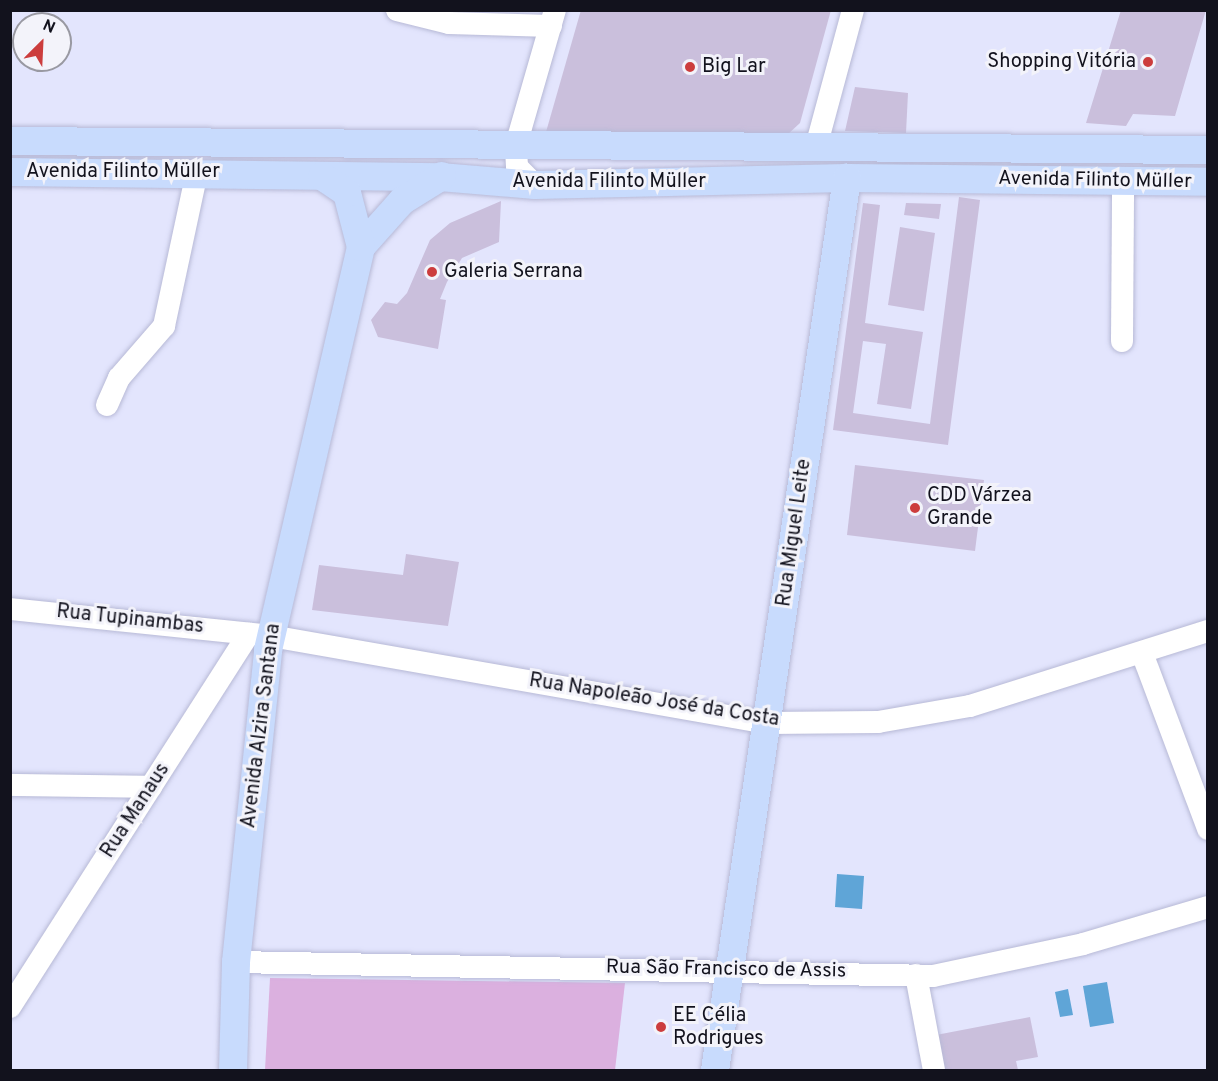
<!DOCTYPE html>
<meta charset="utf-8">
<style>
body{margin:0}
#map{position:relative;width:1218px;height:1081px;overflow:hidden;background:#e3e5fd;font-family:Overpass,sans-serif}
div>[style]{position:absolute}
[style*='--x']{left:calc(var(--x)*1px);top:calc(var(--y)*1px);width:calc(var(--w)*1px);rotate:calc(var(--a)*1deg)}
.green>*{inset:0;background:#dbb0df}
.water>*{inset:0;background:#5fa5d7}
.building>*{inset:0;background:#cabfdc}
.roads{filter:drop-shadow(0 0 2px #b7b9d6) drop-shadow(0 0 2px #b7b9d6)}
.minor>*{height:22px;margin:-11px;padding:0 11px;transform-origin:11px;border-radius:11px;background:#fff}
.major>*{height:28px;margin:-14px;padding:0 14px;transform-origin:14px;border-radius:14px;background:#c8dbfd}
.dots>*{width:16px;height:16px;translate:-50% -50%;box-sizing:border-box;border:3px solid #f3f3fa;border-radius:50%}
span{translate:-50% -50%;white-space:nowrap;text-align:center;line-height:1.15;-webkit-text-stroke:6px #f3f3fa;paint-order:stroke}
.poi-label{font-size:20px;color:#12121d}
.right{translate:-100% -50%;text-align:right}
.left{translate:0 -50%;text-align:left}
.street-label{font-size:20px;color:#12121d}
.frame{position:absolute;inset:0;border:12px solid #12121d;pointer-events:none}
.north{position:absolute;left:12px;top:12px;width:60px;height:60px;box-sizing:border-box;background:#f3f3fa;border:2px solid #9999a2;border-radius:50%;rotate:24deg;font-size:16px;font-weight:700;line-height:24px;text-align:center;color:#12121d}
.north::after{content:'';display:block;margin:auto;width:21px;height:27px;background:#cc3d3d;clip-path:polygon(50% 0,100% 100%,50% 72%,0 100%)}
</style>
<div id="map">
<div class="green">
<div style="clip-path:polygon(270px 978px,625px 983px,615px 1070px,265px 1070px)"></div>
</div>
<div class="water">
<div style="clip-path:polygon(837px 874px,864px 876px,862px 909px,835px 907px)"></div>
<div style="clip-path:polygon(1107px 982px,1114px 1023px,1090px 1027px,1083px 986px)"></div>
<div style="clip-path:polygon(1068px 989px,1073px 1015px,1060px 1017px,1055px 992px)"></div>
</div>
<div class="building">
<div style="clip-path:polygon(581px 10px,831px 10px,800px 123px,787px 135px,546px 132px)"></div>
<div style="clip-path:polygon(1121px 10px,1206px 10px,1175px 116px,1133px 114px,1126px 126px,1086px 123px)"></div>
<div style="clip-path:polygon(855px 87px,908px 93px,906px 133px,845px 131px)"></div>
<div style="clip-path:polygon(959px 197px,980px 200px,948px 445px,833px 430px,863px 203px,880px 205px,865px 323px,923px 332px,911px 409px,877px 404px,886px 344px,863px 341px,853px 413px,930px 424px)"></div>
<div style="clip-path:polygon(501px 201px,499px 242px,462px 258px,447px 282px,440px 299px,446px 300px,438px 349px,378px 337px,371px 320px,385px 302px,397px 304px,407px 293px,430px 240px,450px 223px)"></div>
<div style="clip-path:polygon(906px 203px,941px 204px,939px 219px,904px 215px)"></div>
<div style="clip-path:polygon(900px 227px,935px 233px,924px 311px,888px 305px)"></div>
<div style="clip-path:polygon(855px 465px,984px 480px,975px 551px,847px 535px)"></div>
<div style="clip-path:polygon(406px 554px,459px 562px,448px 626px,312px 610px,319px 565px,403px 575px)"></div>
<div style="clip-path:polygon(1030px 1017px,1038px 1057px,1016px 1061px,1018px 1070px,943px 1070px,936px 1035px)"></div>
</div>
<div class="roads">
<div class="minor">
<div style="--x:397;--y:10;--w:54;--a:14"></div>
<div style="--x:449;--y:23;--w:102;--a:1.7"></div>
<div style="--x:816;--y:147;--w:142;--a:-74.9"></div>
<div style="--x:535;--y:185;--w:25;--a:-135"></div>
<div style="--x:517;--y:167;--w:22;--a:-93"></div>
<div style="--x:516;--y:145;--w:141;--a:-73.9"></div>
<div style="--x:1122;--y:341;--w:160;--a:-89.6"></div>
<div style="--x:107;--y:405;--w:30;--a:-66"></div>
<div style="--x:119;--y:378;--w:69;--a:-49.1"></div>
<div style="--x:164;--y:326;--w:157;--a:-77.9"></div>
<div style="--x:10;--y:609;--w:262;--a:5.9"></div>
<div style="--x:271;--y:636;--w:505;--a:9.93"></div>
<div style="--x:768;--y:723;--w:110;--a:-0.5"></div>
<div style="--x:878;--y:722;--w:93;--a:-9.9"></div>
<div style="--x:970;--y:706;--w:250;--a:-17.5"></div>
<div style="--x:1142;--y:653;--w:188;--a:69.4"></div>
<div style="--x:10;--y:785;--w:141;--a:0.8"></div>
<div style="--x:236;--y:962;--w:697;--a:1.15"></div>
<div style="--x:933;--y:976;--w:153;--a:-12"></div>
<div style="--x:1083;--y:944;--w:130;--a:-16.5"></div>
<div style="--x:916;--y:975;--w:97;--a:79.3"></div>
<div style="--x:10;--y:1007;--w:443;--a:-57.4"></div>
</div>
<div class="major">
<div style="--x:10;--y:141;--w:1198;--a:0.43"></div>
<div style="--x:10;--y:172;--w:430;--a:0.7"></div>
<div style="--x:440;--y:177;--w:95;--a:4.8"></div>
<div style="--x:535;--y:185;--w:312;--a:-1.3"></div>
<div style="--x:847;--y:178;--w:361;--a:0.6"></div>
<div style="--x:361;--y:247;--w:62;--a:-48.3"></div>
<div style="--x:402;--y:201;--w:47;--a:-32"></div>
<div style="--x:233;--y:1070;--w:108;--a:-88.4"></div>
<div style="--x:236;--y:962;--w:314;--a:-84.1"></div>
<div style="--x:268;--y:650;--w:414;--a:-77"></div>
<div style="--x:361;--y:247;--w:56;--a:-104.5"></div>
<div style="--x:347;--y:193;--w:30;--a:-146"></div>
<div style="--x:715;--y:1070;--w:902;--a:-81.58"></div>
</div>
</div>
<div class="dots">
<div style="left:1148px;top:62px;background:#cc3d3d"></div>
<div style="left:690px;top:67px;background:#cc3d3d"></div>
<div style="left:432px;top:272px;background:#cc3d3d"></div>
<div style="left:915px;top:508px;background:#cc3d3d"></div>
<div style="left:661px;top:1027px;background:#cc3d3d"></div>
</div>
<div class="poi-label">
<span class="right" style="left:1136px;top:62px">Shopping Vitória</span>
<span class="left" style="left:702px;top:67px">Big Lar</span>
<span class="left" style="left:444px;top:272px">Galeria Serrana</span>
<span class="left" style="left:927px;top:508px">CDD Várzea<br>Grande</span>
<span class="left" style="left:673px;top:1028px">EE Célia<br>Rodrigues</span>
</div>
<div class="street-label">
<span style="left:123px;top:172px">Avenida Filinto Müller</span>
<span style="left:1095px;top:181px;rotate:1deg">Avenida Filinto Müller</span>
<span style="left:609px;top:182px">Avenida Filinto Müller</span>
<span style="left:795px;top:533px;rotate:-82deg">Rua Miguel Leite</span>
<span style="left:130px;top:620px;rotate:6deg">Rua Tupinambas</span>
<span style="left:654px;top:701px;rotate:9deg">Rua Napoleão José da Costa</span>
<span style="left:262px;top:726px;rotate:-83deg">Avenida Alzira Santana</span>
<span style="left:136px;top:811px;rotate:-57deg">Rua Manaus</span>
<span style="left:726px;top:970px;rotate:1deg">Rua São Francisco de Assis</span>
</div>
<div class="frame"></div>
<div class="north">N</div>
</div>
